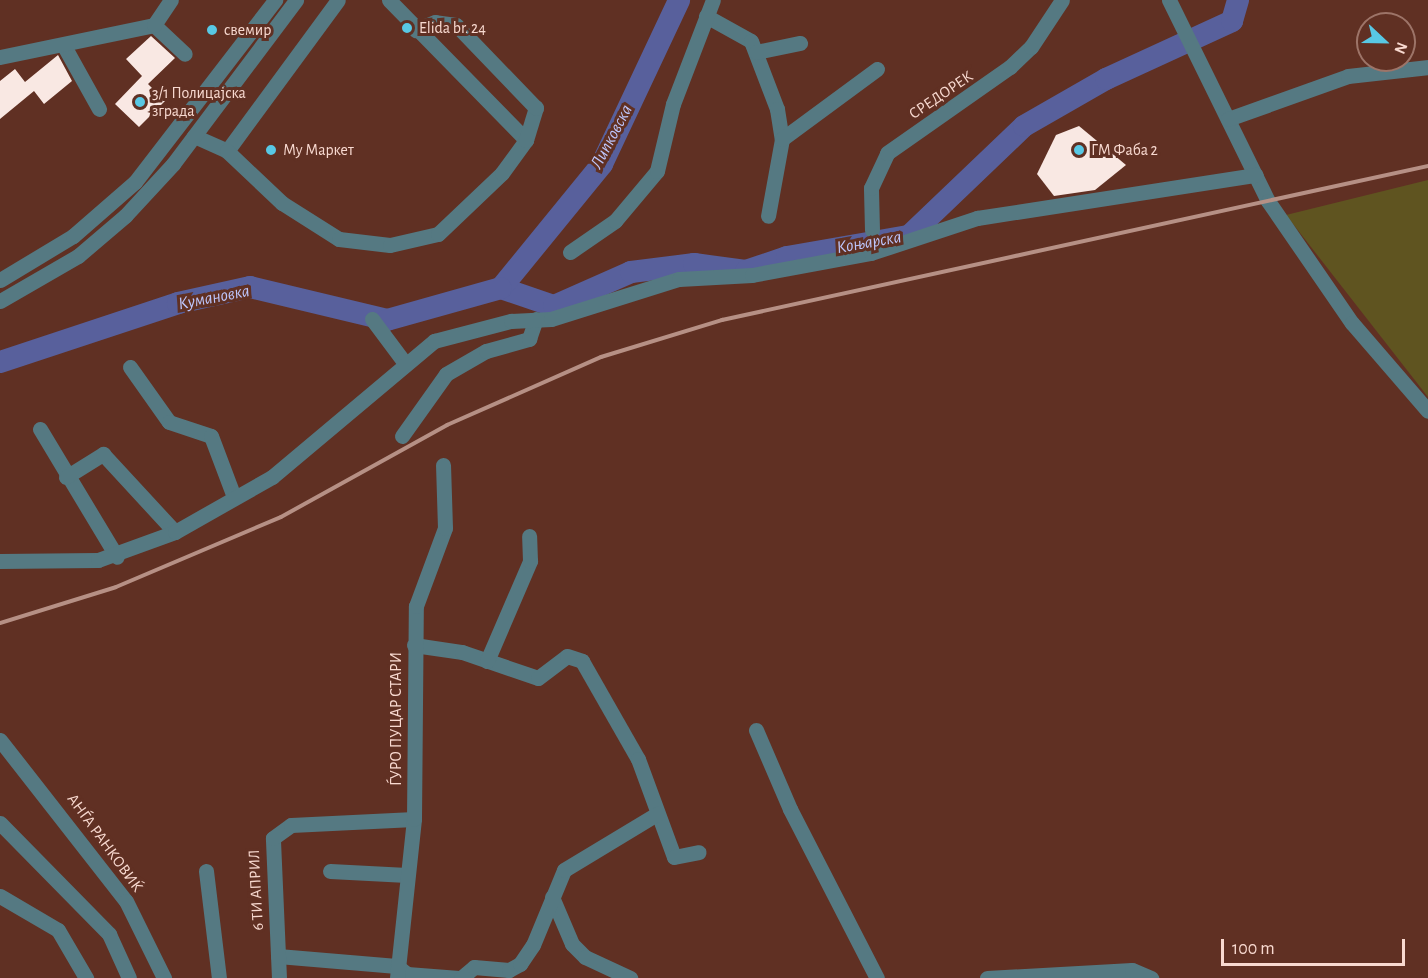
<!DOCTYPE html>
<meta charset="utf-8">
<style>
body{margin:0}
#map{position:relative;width:1428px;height:978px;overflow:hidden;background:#603023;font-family:"Alegreya Sans",sans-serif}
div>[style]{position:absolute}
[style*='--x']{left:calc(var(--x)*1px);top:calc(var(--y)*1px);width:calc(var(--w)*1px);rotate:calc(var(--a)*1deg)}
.green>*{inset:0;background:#5f5420}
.river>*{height:22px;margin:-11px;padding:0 11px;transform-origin:11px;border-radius:11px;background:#58609c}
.building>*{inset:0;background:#f9e8e3}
.minor>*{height:15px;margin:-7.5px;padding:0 7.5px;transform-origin:7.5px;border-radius:7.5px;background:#557982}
.rail>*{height:4px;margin:-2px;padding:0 2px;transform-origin:2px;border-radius:2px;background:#b69085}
.dots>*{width:16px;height:16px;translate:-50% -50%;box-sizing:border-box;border:3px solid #603023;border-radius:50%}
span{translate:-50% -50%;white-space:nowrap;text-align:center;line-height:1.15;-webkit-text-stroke:6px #603023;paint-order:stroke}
.poi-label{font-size:16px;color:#f8d9d0}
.left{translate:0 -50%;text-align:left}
.street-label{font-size:16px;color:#f8d9d0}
.water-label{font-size:18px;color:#bdc6fc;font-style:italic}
.north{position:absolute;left:1356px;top:12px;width:60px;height:60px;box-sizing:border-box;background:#603023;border:2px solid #9d7468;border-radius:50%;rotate:112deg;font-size:16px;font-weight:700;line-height:24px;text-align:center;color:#f8d9d0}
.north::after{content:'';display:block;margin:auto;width:21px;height:27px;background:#58c8e4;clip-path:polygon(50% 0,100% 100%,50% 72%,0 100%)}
.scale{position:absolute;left:1221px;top:939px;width:184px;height:27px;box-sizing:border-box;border:3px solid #f8d9d0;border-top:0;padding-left:8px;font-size:18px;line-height:21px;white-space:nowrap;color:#f8d9d0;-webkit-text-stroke:4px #603023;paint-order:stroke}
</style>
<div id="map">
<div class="green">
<div style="clip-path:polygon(1428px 180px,1428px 397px,1286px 215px)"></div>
</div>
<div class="river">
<div style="--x:501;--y:288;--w:56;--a:18.8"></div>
<div style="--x:554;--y:306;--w:84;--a:-23.8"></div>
<div style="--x:631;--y:272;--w:64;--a:-7.2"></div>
<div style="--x:694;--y:264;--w:52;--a:7.7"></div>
<div style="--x:746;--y:271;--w:43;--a:-18.9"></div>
<div style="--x:787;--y:257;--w:124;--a:-9.8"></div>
<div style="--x:909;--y:236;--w:159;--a:-43.7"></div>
<div style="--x:1024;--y:126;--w:95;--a:-29.8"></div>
<div style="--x:1106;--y:79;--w:139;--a:-24.7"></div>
<div style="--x:1232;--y:21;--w:22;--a:-74"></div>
<div style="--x:501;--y:288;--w:160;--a:-50.8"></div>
<div style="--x:602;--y:164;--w:181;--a:-64.8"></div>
<div style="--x:0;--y:362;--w:188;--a:-18.3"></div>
<div style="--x:178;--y:303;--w:74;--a:-12.5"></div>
<div style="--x:250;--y:287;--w:141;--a:13.5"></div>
<div style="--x:387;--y:320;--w:118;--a:-15.7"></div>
</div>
<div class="building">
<div style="clip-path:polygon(151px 36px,175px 58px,148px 84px,165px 101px,139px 127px,115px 104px,142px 76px,126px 59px)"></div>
<div style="clip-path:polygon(58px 55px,72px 81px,44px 104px,34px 91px,0 119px,0 81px,15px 69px,25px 82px)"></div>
<div style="clip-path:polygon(1079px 126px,1126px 165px,1095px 190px,1054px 196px,1037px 174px,1056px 135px)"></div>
</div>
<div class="minor">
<div style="--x:389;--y:0;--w:196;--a:45.6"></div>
<div style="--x:1169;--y:0;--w:224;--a:63.8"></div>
<div style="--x:1268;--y:201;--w:148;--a:55.5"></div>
<div style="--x:1352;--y:323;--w:116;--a:49.2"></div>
<div style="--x:706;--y:16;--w:51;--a:29.1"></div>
<div style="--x:751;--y:41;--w:73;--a:69.1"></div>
<div style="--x:777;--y:109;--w:30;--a:81"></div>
<div style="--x:782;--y:139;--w:78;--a:100.3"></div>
<div style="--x:154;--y:25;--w:42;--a:43.1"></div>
<div style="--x:64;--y:46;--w:72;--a:60.9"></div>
<div style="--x:756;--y:52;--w:45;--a:-11.6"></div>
<div style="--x:0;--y:57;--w:157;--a:-11.7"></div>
<div style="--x:154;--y:25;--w:30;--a:-56"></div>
<div style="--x:1228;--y:119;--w:127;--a:-19.7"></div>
<div style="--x:1348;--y:76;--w:81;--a:-6.4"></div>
<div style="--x:194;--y:136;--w:36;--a:24"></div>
<div style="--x:227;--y:151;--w:187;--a:-53.7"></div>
<div style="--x:782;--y:139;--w:118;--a:-36.4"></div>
<div style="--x:227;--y:151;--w:76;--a:43.4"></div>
<div style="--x:282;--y:203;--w:67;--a:32.3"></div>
<div style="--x:339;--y:239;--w:51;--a:6.7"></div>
<div style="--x:390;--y:245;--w:49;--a:-12.9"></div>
<div style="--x:438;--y:234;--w:88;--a:-43.6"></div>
<div style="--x:502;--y:173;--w:41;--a:-54"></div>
<div style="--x:526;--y:140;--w:34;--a:-73"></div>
<div style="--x:536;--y:108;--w:115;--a:-133.9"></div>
<div style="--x:456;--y:25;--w:21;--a:-172"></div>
<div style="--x:435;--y:22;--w:21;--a:157"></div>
<div style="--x:872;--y:230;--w:42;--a:-91.4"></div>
<div style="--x:871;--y:188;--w:38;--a:-65"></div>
<div style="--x:887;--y:153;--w:150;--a:-35"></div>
<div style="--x:1010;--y:67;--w:29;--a:-44"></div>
<div style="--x:1031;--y:47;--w:56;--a:-56.6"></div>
<div style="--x:570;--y:252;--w:55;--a:-34.6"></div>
<div style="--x:615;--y:221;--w:65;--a:-50"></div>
<div style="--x:657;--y:171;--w:69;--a:-76.6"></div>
<div style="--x:673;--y:104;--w:111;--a:-69"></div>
<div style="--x:0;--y:280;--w:85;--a:-31.1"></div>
<div style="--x:73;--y:236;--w:82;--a:-41.1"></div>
<div style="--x:135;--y:182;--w:230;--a:-52.4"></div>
<div style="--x:0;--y:301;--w:90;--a:-30"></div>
<div style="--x:78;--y:256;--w:62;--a:-40.4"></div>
<div style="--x:125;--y:216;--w:71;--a:-47.3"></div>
<div style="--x:173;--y:164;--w:205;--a:-53.1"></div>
<div style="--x:372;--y:319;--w:54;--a:53.3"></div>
<div style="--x:130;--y:367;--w:67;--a:54.7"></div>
<div style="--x:169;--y:422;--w:44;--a:18.4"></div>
<div style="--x:211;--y:436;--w:65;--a:69.3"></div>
<div style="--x:40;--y:429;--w:149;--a:59"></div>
<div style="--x:402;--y:436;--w:76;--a:-54.6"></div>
<div style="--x:446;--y:374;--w:46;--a:-29.9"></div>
<div style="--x:486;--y:351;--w:45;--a:-15.6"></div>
<div style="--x:529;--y:339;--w:21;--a:-71"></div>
<div style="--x:66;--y:477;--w:44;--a:-31.9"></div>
<div style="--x:103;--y:454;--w:106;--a:47.3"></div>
<div style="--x:0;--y:561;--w:98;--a:-0.6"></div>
<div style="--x:98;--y:560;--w:82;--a:-20"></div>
<div style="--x:175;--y:532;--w:112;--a:-29.6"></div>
<div style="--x:272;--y:477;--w:212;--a:-40"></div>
<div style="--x:434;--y:341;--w:80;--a:-14.6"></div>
<div style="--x:511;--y:321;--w:40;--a:-2.9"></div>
<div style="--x:551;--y:319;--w:134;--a:-17.4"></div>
<div style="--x:679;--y:279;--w:73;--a:-3.1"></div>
<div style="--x:752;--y:275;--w:121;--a:-10.5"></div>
<div style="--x:871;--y:253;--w:112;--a:-18.3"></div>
<div style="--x:977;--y:218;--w:282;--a:-8.8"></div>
<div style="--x:414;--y:645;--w:49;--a:8.3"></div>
<div style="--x:462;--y:652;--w:80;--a:18.9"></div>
<div style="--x:538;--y:678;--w:36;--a:-37"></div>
<div style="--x:567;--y:656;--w:16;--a:18"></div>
<div style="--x:582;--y:661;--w:113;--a:60.3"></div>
<div style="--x:638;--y:759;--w:104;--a:69.8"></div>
<div style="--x:674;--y:857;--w:25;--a:-11"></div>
<div style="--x:487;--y:661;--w:109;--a:-66.7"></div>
<div style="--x:530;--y:561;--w:25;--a:-92"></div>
<div style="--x:756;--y:730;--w:86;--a:66.7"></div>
<div style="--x:790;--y:809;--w:190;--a:62.8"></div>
<div style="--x:0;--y:740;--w:204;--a:52"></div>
<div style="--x:126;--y:901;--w:86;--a:63.7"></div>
<div style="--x:0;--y:823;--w:156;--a:45.5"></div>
<div style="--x:109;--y:934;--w:48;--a:65.6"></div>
<div style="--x:206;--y:871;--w:108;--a:83.1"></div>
<div style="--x:330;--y:871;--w:77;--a:3"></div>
<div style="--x:0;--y:896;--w:67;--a:30.4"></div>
<div style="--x:58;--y:930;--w:56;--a:59.7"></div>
<div style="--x:552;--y:897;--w:51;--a:66.9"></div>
<div style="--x:572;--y:944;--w:18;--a:45"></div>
<div style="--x:585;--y:957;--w:50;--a:25"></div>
<div style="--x:278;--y:956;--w:119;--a:4.8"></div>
<div style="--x:397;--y:966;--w:13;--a:39"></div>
<div style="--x:407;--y:974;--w:52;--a:4.4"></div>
<div style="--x:279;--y:978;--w:140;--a:-92.5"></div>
<div style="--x:273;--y:838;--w:22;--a:-36"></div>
<div style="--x:291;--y:825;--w:123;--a:-2.8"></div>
<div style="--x:397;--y:978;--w:160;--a:-83.9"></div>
<div style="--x:414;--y:819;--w:213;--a:-89.5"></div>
<div style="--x:416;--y:606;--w:83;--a:-69.6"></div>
<div style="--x:445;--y:528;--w:63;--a:-91.8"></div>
<div style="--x:461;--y:978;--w:17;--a:-40"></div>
<div style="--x:474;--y:967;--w:35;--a:5"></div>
<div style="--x:509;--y:970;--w:13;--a:-29"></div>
<div style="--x:520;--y:964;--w:23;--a:-56"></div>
<div style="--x:533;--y:945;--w:81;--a:-67.5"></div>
<div style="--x:564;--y:870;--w:109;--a:-31.1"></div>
<div style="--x:987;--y:978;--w:145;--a:-3.2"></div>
<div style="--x:1132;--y:970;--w:21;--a:23"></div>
</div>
<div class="rail">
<div style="--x:0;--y:623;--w:121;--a:-17.2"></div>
<div style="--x:116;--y:587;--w:179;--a:-23"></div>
<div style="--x:281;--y:517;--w:190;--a:-29"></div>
<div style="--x:447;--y:425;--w:168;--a:-23.8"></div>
<div style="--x:601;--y:357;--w:127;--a:-17"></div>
<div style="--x:722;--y:320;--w:723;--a:-12.31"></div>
</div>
<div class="dots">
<div style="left:407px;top:28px;background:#58c8e4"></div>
<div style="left:212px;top:30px;background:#58c8e4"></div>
<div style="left:140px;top:102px;background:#58c8e4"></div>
<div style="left:271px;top:150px;background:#58c8e4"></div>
<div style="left:1079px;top:150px;background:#58c8e4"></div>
</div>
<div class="poi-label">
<span class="left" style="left:419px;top:28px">Elida br. 24</span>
<span class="left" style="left:224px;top:30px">свемир</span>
<span class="left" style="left:152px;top:102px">3/1 Полицајска<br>зграда</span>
<span class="left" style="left:283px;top:150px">Му Маркет</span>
<span class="left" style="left:1091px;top:150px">ГМ Фаба 2</span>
</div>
<div class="street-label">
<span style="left:941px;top:95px;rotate:-34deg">СРЕДОРЕК</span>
<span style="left:396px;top:719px;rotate:-90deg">ЃУРО ПУЦАР СТАРИ</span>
<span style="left:105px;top:843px;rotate:54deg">АНЃА РАНКОВИЌ</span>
<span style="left:256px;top:890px;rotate:-93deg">6 ТИ АПРИЛ</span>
</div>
<div class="water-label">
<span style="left:612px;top:137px;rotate:-62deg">Липковска</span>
<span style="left:869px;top:243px;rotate:-10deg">Коњарска</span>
<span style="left:214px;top:298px;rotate:-11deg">Кумановка</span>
</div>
<div class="north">N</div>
<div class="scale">100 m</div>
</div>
